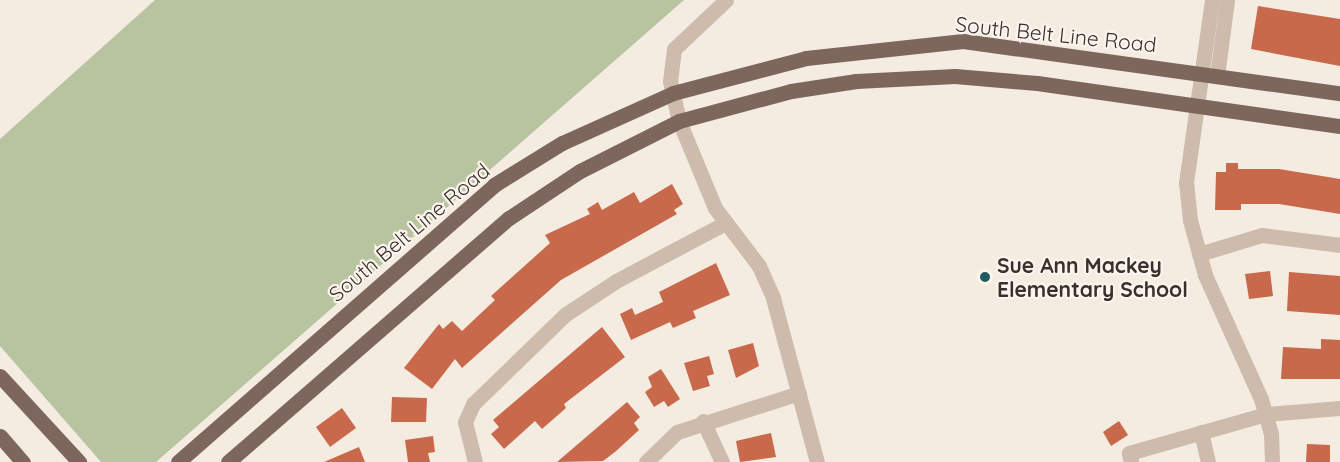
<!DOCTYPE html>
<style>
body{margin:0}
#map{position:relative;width:1340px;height:462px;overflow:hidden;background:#f4ebe1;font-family:Quicksand,sans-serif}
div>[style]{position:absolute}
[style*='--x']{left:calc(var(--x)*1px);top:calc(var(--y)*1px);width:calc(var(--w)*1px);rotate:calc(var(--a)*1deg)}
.green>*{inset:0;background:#b8c4a0}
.building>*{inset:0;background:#c8694b}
.minor>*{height:15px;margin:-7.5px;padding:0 7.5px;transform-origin:7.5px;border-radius:7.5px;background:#cdbbac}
.major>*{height:15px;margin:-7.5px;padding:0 7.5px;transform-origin:7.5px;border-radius:7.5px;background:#7d675c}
.dots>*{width:16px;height:16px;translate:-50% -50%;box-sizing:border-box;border:3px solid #fbf5ee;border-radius:50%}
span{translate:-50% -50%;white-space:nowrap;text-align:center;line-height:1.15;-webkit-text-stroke:4.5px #fbf5ee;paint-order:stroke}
.street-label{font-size:21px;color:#3b302b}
.poi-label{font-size:21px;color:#3b302b;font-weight:700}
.left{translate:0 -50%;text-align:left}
</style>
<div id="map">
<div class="green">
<div style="clip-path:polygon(155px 0,684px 0,156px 462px,101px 462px,0 346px,0 139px)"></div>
</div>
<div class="building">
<div style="clip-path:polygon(1258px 6px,1340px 19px,1340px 66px,1251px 49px)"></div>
<div style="clip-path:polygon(1226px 163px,1238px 163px,1238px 169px,1279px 169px,1340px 179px,1340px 214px,1279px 204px,1241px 204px,1241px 210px,1215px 210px,1216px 172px,1226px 172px)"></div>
<div style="clip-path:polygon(672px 184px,683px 204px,674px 210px,677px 214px,561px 280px,462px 368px,455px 359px,432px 389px,404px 368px,439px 324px,443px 329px,452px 321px,462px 331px,495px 300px,491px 296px,550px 243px,545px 235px,590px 214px,587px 209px,598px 202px,602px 210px,634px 192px,640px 203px)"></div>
<div style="clip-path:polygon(716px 263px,730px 295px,693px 311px,696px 318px,673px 328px,670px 322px,631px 340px,620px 314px,632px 308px,635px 315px,663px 302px,659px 292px)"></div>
<div style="clip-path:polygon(1270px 271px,1273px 296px,1249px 299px,1245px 274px)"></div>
<div style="clip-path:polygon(1289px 272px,1340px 276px,1340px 315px,1287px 311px)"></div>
<div style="clip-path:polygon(602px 327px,625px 357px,564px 404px,566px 408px,542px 429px,535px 421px,504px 449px,491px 434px,499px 427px,493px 420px)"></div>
<div style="clip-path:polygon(1321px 339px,1340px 340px,1340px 379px,1281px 379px,1283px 347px,1321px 349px)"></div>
<div style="clip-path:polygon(753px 343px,759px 366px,736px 378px,728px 350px)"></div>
<div style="clip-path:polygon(709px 356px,714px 374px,707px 376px,710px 386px,693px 391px,684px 363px)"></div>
<div style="clip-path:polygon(661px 369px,680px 399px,668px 407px,664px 401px,654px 407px,645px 392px,652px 387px,648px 377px)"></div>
<div style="clip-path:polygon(392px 397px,427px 398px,426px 422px,391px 422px)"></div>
<div style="clip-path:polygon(627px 402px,640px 417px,634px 423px,639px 430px,615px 452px,603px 461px,557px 462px)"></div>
<div style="clip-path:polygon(342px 408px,356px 428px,330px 447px,316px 427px)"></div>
<div style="clip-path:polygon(1119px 421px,1128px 435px,1111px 446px,1103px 432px)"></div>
<div style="clip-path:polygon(771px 433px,776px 457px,740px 462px,736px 441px)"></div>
<div style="clip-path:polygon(433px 436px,435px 452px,428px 453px,430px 462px,408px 462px,405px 440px)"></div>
<div style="clip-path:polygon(1307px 444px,1330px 445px,1330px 462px,1306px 462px)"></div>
<div style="clip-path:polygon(359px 447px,365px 462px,324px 462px)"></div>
</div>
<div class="minor">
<div style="--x:726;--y:0;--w:71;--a:136.7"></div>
<div style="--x:674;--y:49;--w:32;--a:97"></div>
<div style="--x:670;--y:81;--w:41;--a:77.3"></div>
<div style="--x:679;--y:121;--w:94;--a:67.5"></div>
<div style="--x:715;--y:208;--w:73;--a:52.8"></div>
<div style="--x:759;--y:266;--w:35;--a:66"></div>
<div style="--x:773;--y:298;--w:170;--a:75"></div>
<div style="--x:1212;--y:0;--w:184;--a:98.1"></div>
<div style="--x:1186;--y:182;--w:38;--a:84"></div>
<div style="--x:1190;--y:220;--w:57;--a:74.7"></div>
<div style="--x:1205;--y:275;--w:136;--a:65.7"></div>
<div style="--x:1261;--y:399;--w:35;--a:74"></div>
<div style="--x:1271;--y:433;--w:29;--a:88"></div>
<div style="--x:1217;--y:76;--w:77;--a:-82.5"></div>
<div style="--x:1199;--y:254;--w:66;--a:-16.8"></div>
<div style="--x:1262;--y:235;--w:79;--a:7.3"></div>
<div style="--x:703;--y:421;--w:45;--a:65.1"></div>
<div style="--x:1201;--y:432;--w:31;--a:77"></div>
<div style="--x:475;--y:462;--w:41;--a:-104"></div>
<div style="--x:465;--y:422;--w:20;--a:-66"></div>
<div style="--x:473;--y:404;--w:129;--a:-44.1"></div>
<div style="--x:566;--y:314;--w:60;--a:-33.4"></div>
<div style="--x:616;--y:281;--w:123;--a:-28"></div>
<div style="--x:646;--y:462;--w:43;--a:-44.1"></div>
<div style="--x:677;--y:432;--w:128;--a:-17.7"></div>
<div style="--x:1131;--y:462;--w:9;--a:-103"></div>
<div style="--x:1129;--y:453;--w:142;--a:-15.9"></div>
<div style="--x:1266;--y:414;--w:74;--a:-4.6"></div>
</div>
<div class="major">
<div style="--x:0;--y:376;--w:117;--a:47.4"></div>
<div style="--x:0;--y:436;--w:35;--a:49"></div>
<div style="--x:178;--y:462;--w:420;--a:-41.2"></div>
<div style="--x:494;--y:185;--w:80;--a:-31.7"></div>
<div style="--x:562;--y:143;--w:122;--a:-24.2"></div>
<div style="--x:673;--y:93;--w:138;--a:-14.7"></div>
<div style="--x:806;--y:58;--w:158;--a:-6.2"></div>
<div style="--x:963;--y:41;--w:381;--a:7.9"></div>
<div style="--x:228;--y:462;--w:372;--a:-41"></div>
<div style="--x:509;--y:218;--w:85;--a:-33.5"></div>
<div style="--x:580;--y:171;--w:111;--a:-26.8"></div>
<div style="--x:679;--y:121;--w:116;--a:-15"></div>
<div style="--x:791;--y:91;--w:66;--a:-8.7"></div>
<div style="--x:856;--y:81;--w:99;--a:-2.9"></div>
<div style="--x:955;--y:76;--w:82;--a:4.9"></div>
<div style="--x:1037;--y:83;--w:306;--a:8.1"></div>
</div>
<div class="dots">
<div style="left:985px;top:277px;background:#1f5a5e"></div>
</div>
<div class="street-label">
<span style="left:1056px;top:34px;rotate:6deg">South Belt Line Road</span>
<span style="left:409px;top:232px;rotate:-40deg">South Belt Line Road</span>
</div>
<div class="poi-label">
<span class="left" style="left:997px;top:277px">Sue Ann Mackey<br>Elementary School</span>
</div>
</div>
